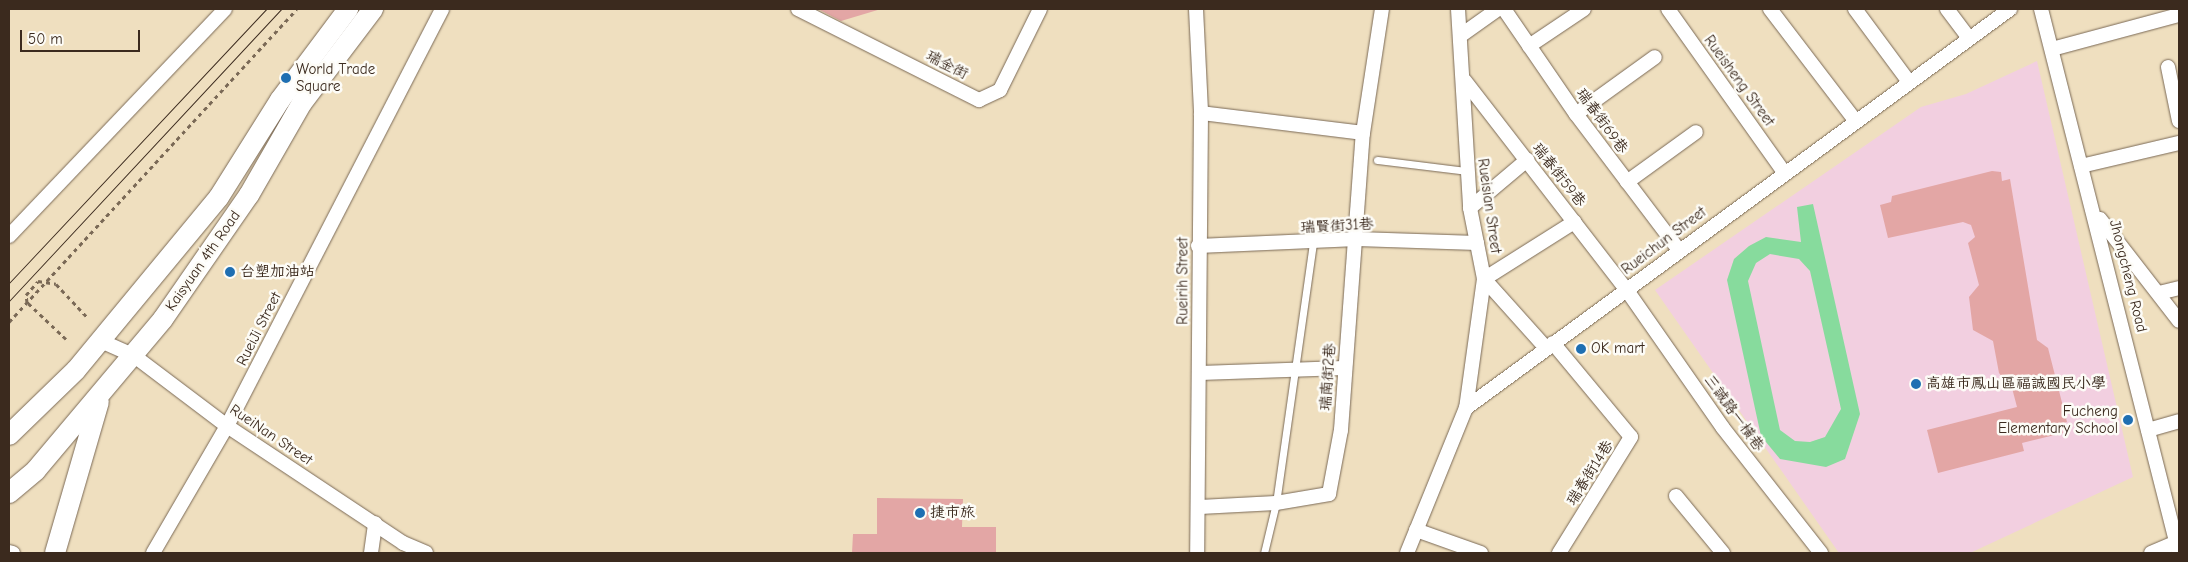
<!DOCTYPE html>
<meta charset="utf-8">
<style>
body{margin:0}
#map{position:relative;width:2188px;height:562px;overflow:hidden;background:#efdfbf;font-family:"Comic Neue","LXGW WenKai TC",sans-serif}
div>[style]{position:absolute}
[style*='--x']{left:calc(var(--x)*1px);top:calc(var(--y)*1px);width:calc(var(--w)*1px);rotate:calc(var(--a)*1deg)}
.built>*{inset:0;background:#f2cfe0}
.green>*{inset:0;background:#87db9d}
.building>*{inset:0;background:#e3a6a5}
.path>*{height:3px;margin-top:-1.5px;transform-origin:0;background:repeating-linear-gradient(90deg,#7a6956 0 4px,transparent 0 8px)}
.roads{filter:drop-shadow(0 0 1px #7a6956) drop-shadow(0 0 1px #7a6956)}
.lane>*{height:7px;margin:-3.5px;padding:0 3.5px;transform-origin:3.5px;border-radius:3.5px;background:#fff}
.street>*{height:14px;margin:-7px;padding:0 7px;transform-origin:7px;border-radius:7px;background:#fff}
.secondary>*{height:20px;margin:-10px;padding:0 10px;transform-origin:10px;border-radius:10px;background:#fff}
.tram>*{height:1px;margin:-0.5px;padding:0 0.5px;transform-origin:0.5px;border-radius:0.5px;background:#3b2a1e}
.dots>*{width:14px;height:14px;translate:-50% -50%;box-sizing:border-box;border:2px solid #fdfcf7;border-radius:50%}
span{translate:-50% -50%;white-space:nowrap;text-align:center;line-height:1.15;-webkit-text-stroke:5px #fdfcf7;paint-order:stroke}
.street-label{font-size:15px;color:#3b2a1e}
.poi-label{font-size:15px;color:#3b2a1e}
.left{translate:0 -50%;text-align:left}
.right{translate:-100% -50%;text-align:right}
.frame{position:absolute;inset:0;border:10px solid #3b2a1e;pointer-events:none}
.scale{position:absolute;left:20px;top:30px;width:120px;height:22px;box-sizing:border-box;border:2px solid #3b2a1e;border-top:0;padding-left:6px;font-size:15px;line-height:18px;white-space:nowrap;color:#3b2a1e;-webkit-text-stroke:4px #fdfcf7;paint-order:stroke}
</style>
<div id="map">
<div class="built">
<div style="clip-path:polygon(2037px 61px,2133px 477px,1970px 553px,1839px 553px,1655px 290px,1921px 107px,1966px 94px)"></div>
</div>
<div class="green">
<div style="clip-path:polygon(evenodd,1813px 204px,1860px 414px,1845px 459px,1826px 467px,1780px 459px,1761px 436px,1727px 280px,1734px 259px,1749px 246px,1766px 237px,1801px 242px,1797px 207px,1813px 204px,1770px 254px,1799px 259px,1810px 271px,1841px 409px,1825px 437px,1810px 442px,1795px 441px,1780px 430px,1748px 281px,1756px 263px,1770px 254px)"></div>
</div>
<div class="building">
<div style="clip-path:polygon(818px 9px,881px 9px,841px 21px)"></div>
<div style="clip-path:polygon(1992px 171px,2001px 172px,2002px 181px,2010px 179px,2037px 340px,2048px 348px,2067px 422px,2060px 424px,2063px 433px,2022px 443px,2024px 451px,1938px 473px,1927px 430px,2017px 407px,2012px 388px,1999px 373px,1993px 341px,1973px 330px,1969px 297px,1979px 285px,1968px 243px,1975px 237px,1971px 225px,1963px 222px,1888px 238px,1880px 205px,1891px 202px,1892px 196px)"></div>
<div style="clip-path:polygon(877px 498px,963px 499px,962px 527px,996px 527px,996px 553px,852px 553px,853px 534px,877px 534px)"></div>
</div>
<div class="path">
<div style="--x:9;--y:322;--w:425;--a:-47.4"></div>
<div style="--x:66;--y:339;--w:54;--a:-136.5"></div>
<div style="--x:27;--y:302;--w:7;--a:-98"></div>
<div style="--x:26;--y:295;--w:18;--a:-49"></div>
<div style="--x:38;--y:281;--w:18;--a:9"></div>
<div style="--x:56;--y:284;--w:45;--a:46.8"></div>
</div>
<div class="roads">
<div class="lane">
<div style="--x:1377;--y:160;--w:90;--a:7"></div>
<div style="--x:1264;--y:553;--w:51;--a:-76.5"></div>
<div style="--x:1276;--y:503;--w:262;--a:-81.9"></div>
</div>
<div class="street">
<div style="--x:798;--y:9;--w:203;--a:26.7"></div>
<div style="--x:979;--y:100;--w:23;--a:-25"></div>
<div style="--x:1000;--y:90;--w:90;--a:-63.7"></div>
<div style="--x:1196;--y:9;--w:104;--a:87.2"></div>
<div style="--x:1201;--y:113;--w:440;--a:90.5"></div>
<div style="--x:1458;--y:9;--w:199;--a:86.5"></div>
<div style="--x:1470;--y:208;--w:72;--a:78.8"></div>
<div style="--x:1484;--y:279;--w:130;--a:97.9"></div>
<div style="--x:1504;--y:9;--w:127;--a:55.6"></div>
<div style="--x:1576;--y:114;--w:171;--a:52.9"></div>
<div style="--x:1668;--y:9;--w:200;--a:54.6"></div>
<div style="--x:1770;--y:9;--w:140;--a:52.6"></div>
<div style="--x:1855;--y:9;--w:91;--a:53.5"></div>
<div style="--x:1947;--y:9;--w:36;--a:53"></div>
<div style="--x:2041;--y:9;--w:561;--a:75.77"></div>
<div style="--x:1460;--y:36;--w:47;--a:-35.4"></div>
<div style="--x:1529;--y:46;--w:66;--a:-33.9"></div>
<div style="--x:2052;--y:49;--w:131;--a:-15"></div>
<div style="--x:2168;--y:67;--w:55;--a:78.5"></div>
<div style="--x:1465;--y:81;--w:263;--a:52.3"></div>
<div style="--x:1626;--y:289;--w:169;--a:55.1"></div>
<div style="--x:1723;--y:428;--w:159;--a:51.9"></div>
<div style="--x:1201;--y:113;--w:163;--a:7"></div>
<div style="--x:1363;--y:133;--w:125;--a:-81.3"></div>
<div style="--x:1576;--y:114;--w:97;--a:-35.8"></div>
<div style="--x:2081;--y:166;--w:101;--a:-13.2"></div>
<div style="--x:1627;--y:182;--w:85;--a:-35.9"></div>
<div style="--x:1470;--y:208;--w:75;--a:-40.1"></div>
<div style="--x:2100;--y:219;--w:129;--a:52.2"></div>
<div style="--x:9;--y:236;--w:313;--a:-46.4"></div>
<div style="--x:1198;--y:246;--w:159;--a:-2.5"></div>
<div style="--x:1357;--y:239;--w:120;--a:1.9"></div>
<div style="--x:2159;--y:293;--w:21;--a:-14"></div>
<div style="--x:101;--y:341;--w:35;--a:24"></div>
<div style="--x:133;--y:355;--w:118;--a:37.1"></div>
<div style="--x:227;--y:426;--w:211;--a:33.6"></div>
<div style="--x:403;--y:543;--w:25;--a:23"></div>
<div style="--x:1553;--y:343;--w:122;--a:50.3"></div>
<div style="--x:1631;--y:437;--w:137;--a:121.8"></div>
<div style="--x:1546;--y:348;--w:93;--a:-131.9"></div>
<div style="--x:1484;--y:279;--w:107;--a:-32.3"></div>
<div style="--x:1200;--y:373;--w:144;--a:-2"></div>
<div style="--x:2148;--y:430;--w:32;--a:-16"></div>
<div style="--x:1676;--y:496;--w:74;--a:50.5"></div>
<div style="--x:1200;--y:507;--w:76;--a:-3"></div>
<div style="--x:1276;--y:503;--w:54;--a:-9.6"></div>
<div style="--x:1329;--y:494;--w:65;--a:-79.4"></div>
<div style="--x:1341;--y:430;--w:298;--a:-85.8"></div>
<div style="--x:1416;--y:530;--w:69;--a:19.5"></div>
<div style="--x:9;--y:552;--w:4;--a:14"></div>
<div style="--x:153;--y:553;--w:147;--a:-59.8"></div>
<div style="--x:227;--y:426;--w:469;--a:-62.7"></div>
<div style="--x:371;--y:553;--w:30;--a:-82"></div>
<div style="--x:1407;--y:553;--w:157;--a:-67.9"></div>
<div style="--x:1466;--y:408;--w:675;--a:-36.26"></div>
<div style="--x:2151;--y:553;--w:25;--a:-23"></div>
</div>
<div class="secondary">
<div style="--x:9;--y:435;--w:93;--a:-44.1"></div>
<div style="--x:76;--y:370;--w:224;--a:-50.4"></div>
<div style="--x:219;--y:197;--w:115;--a:-57.8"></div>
<div style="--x:280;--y:100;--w:114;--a:-53.2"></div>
<div style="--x:9;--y:493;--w:35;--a:-40"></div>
<div style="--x:36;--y:470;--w:197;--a:-49.9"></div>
<div style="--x:163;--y:319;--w:151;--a:-55.3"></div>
<div style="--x:249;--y:195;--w:106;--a:-60.1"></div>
<div style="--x:302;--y:103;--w:118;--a:-52.9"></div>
<div style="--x:55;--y:553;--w:157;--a:-73.8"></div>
</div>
</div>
<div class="tram">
<div style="--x:9;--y:283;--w:376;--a:-46.8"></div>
<div style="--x:9;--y:301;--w:399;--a:-47"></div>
</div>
<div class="dots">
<div style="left:286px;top:78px;background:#1f6fb2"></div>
<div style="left:230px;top:272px;background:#1f6fb2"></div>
<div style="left:1581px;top:349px;background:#1f6fb2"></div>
<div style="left:1916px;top:384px;background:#1f6fb2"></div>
<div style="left:2128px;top:420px;background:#1f6fb2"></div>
<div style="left:920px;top:513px;background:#1f6fb2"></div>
</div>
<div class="street-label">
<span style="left:947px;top:65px;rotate:27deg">瑞金街</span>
<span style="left:1739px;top:81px;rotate:54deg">Rueisheng Street</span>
<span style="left:1602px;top:121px;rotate:54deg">瑞春街69巷</span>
<span style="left:1559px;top:175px;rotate:52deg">瑞春街59巷</span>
<span style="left:1489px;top:206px;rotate:82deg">Rueisian Street</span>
<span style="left:1337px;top:226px;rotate:-3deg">瑞賢街31巷</span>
<span style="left:1664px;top:241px;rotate:-37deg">Rueichun Street</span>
<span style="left:203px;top:261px;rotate:-55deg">Kaisyuan 4th Road</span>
<span style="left:2128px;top:276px;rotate:76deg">Jhongcheng Road</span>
<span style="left:1183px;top:281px;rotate:-90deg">Rueirih Street</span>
<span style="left:259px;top:329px;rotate:-63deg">RueiJi Street</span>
<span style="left:1328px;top:377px;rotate:-86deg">瑞南街2巷</span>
<span style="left:1734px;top:413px;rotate:54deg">三誠路一橫巷</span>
<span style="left:271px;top:435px;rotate:34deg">RueiNan Street</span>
<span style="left:1590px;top:473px;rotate:-58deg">瑞春街14巷</span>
</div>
<div class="poi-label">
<span class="left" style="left:296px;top:78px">World Trade<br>Square</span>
<span class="left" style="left:240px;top:272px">台塑加油站</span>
<span class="left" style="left:1591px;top:349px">OK mart</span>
<span class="left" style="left:1926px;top:384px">高雄市鳳山區福誠國民小學</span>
<span class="right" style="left:2118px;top:420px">Fucheng<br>Elementary School</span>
<span class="left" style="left:930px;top:513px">捷市旅</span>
</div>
<div class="frame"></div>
<div class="scale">50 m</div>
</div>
